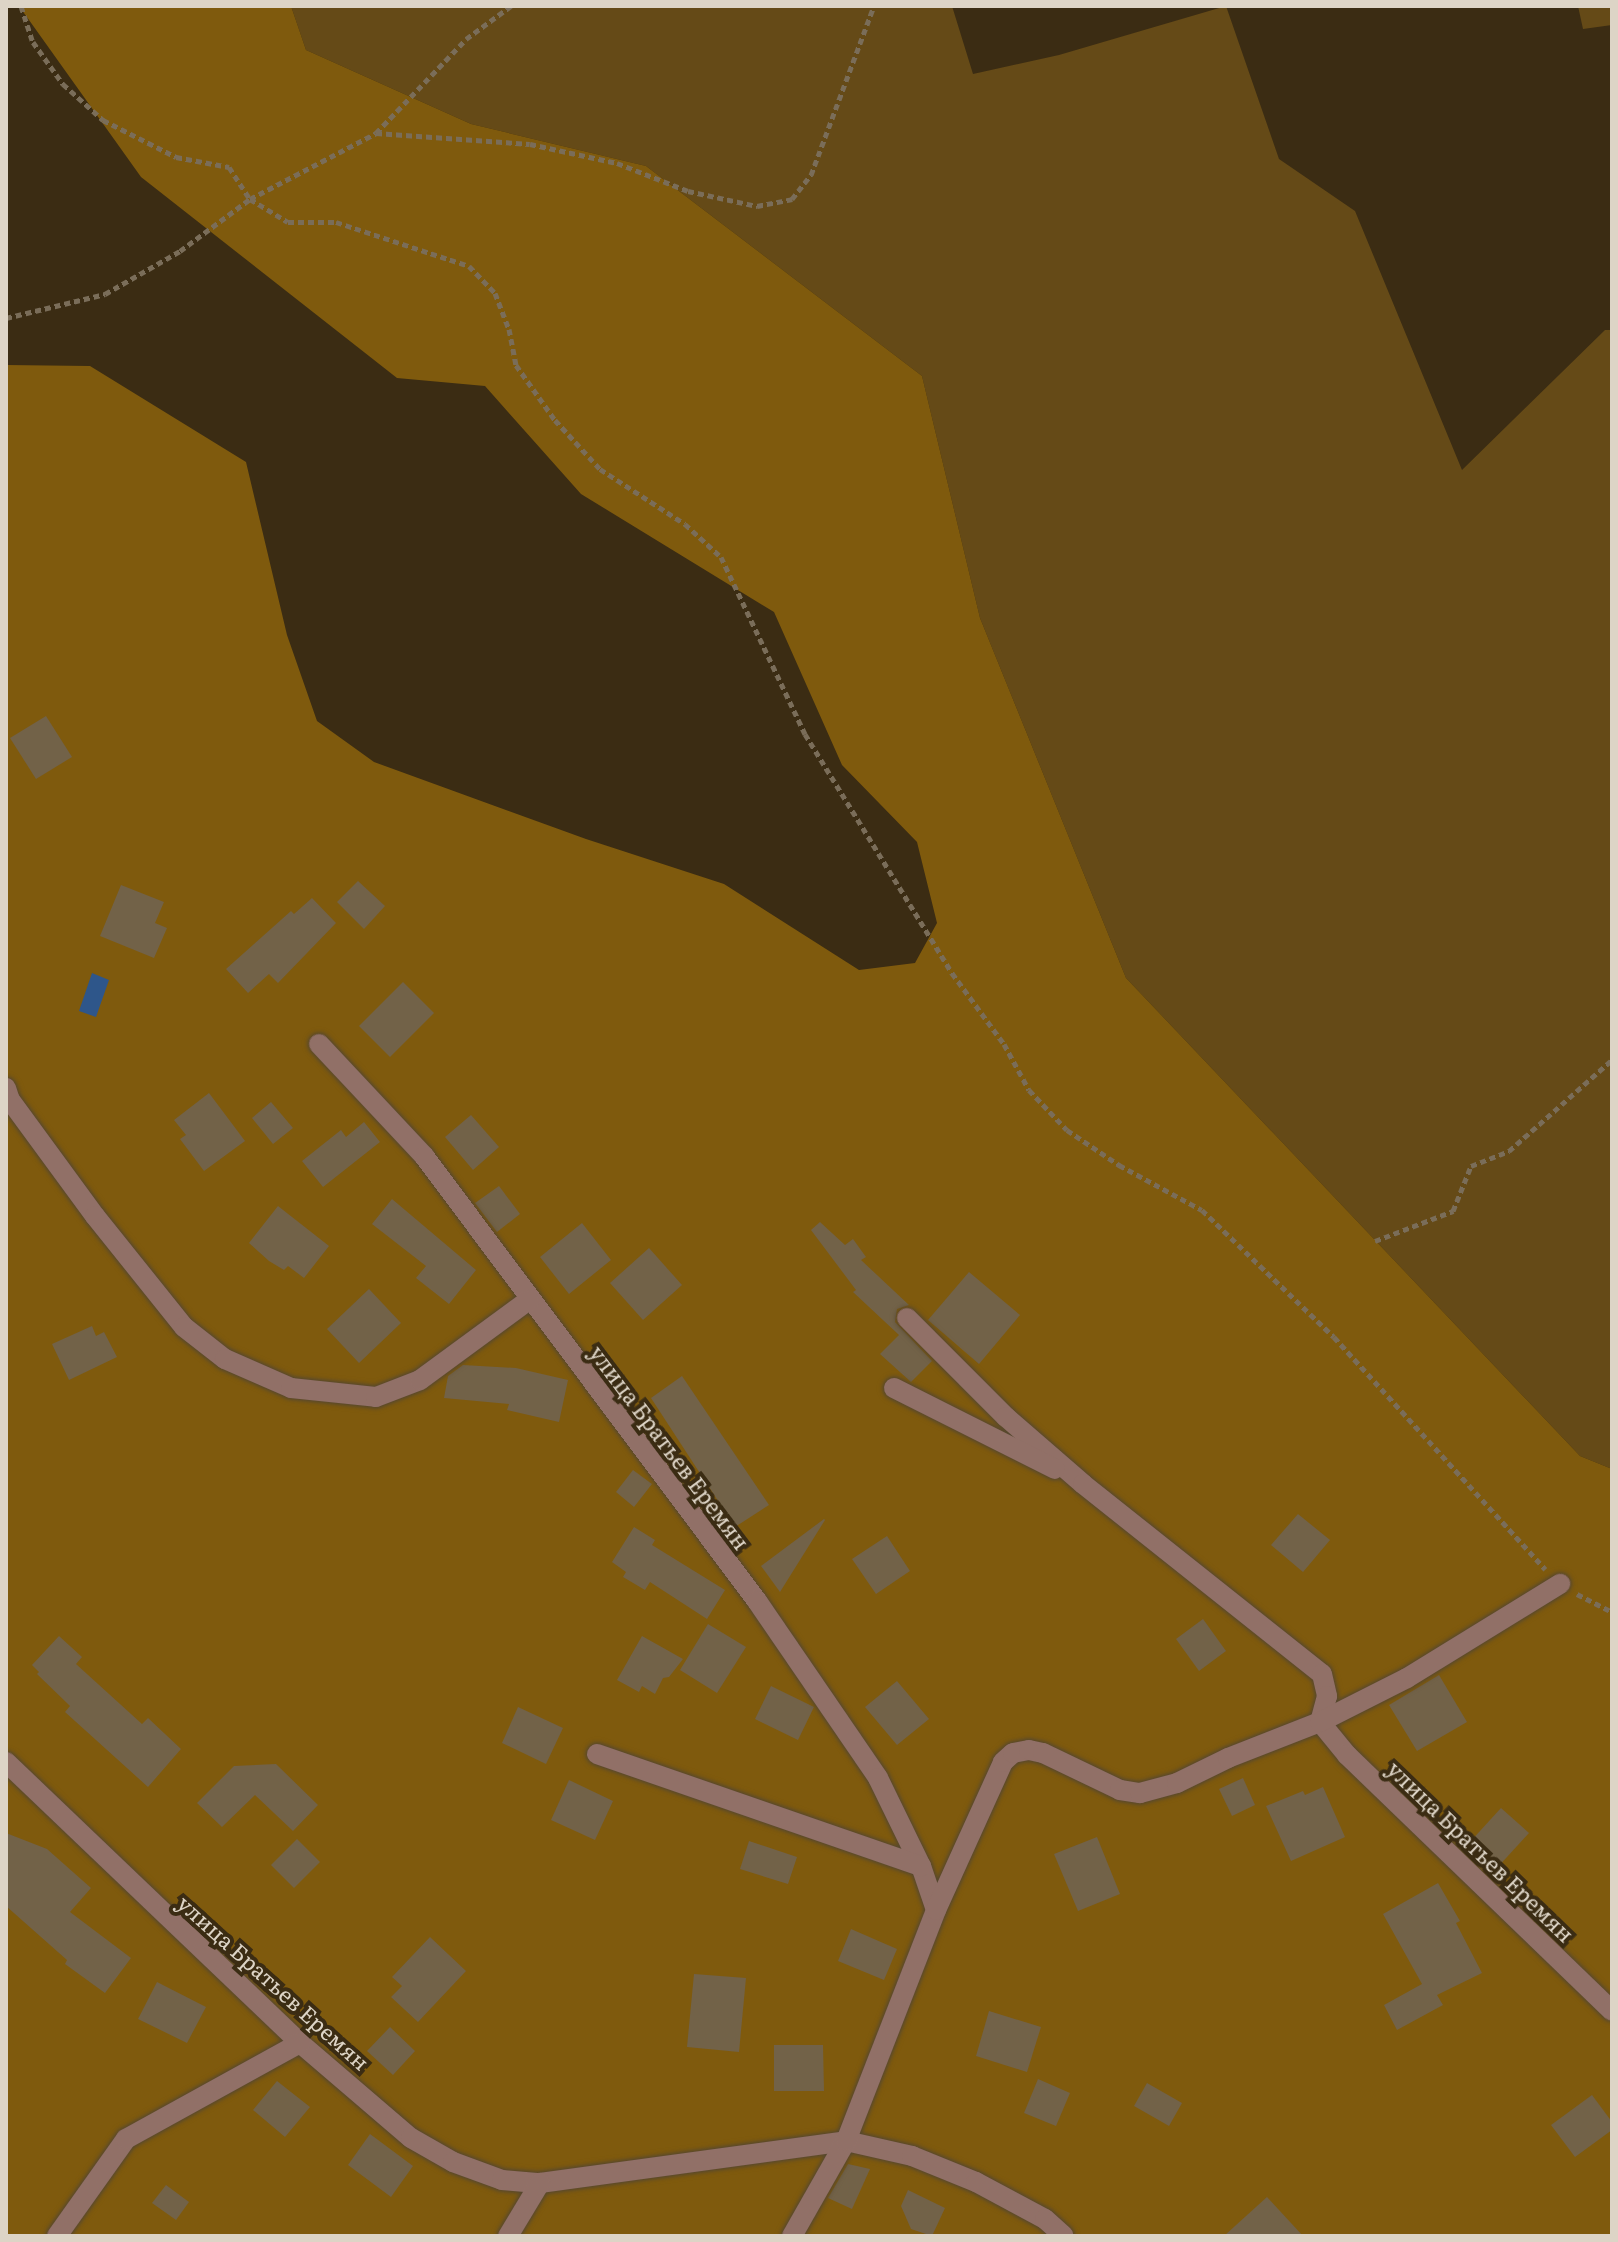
<!DOCTYPE html>
<meta charset="utf-8">
<style>
body{margin:0}
#map{position:relative;width:1618px;height:2242px;overflow:hidden;background:#3b2c13;font-family:Literata,serif}
div>[style]{position:absolute}
[style*='--x']{left:calc(var(--x)*1px);top:calc(var(--y)*1px);width:calc(var(--w)*1px);rotate:calc(var(--a)*1deg)}
.green>*{inset:0;background:#654a17}
.forest>*{inset:0;background:#7f5a0d}
.water>*{inset:0;background:#2e568a}
.building>*{inset:0;background:#726248}
.path>*{height:5px;margin-top:-2.5px;transform-origin:0;background:repeating-linear-gradient(90deg,#7a6d59 0 6px,transparent 0 10px)}
.roads{filter:drop-shadow(0 0 2px #554730) drop-shadow(0 0 2px #554730)}
.minor>*{height:20px;margin:-10px;padding:0 10px;transform-origin:10px;border-radius:10px;background:#917067}
span{translate:-50% -50%;white-space:nowrap;text-align:center;line-height:1.15;-webkit-text-stroke:8px #3b2c13;paint-order:stroke}
.street-label{font-size:22px;color:#ddd4c6}
.frame{position:absolute;inset:0;border:8px solid #ddd4c6;pointer-events:none}
</style>
<div id="map">
<div class="green">
<div style="clip-path:polygon(291px 6px,952px 6px,973px 74px,1059px 55px,1226px 6px,1279px 159px,1355px 211px,1462px 470px,1605px 330px,1612px 330px,1612px 1469px,1580px 1456px,1126px 978px,980px 618px,922px 376px,646px 166px,471px 124px,306px 50px)"></div>
<div style="clip-path:polygon(1578px 6px,1612px 6px,1612px 25px,1583px 29px)"></div>
</div>
<div class="forest">
<div style="clip-path:polygon(19px 6px,291px 6px,306px 50px,471px 124px,646px 166px,922px 376px,980px 618px,1126px 978px,1580px 1456px,1612px 1469px,1612px 2236px,6px 2236px,6px 365px,90px 366px,246px 462px,287px 635px,317px 721px,374px 762px,586px 839px,724px 884px,859px 970px,915px 963px,937px 923px,917px 842px,842px 765px,774px 612px,581px 494px,485px 386px,397px 378px,141px 177px)"></div>
</div>
<div class="water">
<div style="clip-path:polygon(92px 973px,109px 980px,96px 1017px,79px 1011px)"></div>
</div>
<div class="building">
<div style="clip-path:polygon(46px 716px,72px 757px,36px 779px,10px 738px)"></div>
<div style="clip-path:polygon(358px 881px,385px 906px,364px 929px,337px 902px)"></div>
<div style="clip-path:polygon(121px 885px,164px 902px,155px 923px,167px 928px,154px 958px,100px 936px)"></div>
<div style="clip-path:polygon(312px 898px,336px 923px,278px 983px,269px 974px,248px 993px,226px 969px,291px 911px,294px 914px)"></div>
<div style="clip-path:polygon(403px 982px,434px 1013px,390px 1057px,359px 1026px)"></div>
<div style="clip-path:polygon(209px 1093px,245px 1141px,204px 1171px,180px 1139px,186px 1135px,174px 1120px)"></div>
<div style="clip-path:polygon(271px 1102px,293px 1128px,273px 1144px,252px 1118px)"></div>
<div style="clip-path:polygon(471px 1115px,499px 1147px,473px 1170px,445px 1137px)"></div>
<div style="clip-path:polygon(364px 1122px,380px 1142px,323px 1187px,302px 1161px,341px 1130px,346px 1137px)"></div>
<div style="clip-path:polygon(499px 1186px,520px 1214px,497px 1232px,475px 1203px)"></div>
<div style="clip-path:polygon(392px 1199px,476px 1270px,449px 1304px,416px 1278px,426px 1266px,372px 1224px)"></div>
<div style="clip-path:polygon(278px 1206px,329px 1246px,304px 1278px,288px 1266px,284px 1270px,269px 1261px,249px 1243px)"></div>
<div style="clip-path:polygon(820px 1222px,845px 1245px,853px 1239px,866px 1257px,861px 1260px,909px 1305px,897px 1309px,895px 1322px,932px 1361px,911px 1382px,880px 1354px,899px 1335px,853px 1292px,856px 1290px,811px 1230px)"></div>
<div style="clip-path:polygon(582px 1223px,611px 1260px,569px 1294px,540px 1257px)"></div>
<div style="clip-path:polygon(649px 1248px,682px 1285px,643px 1320px,610px 1283px)"></div>
<div style="clip-path:polygon(969px 1272px,1020px 1315px,979px 1364px,928px 1320px)"></div>
<div style="clip-path:polygon(369px 1289px,401px 1323px,359px 1363px,327px 1329px)"></div>
<div style="clip-path:polygon(92px 1326px,96px 1336px,104px 1332px,117px 1357px,69px 1380px,52px 1344px)"></div>
<div style="clip-path:polygon(463px 1365px,516px 1368px,568px 1380px,559px 1422px,507px 1410px,509px 1404px,444px 1398px,448px 1376px)"></div>
<div style="clip-path:polygon(682px 1376px,769px 1505px,735px 1527px,651px 1398px)"></div>
<div style="clip-path:polygon(633px 1470px,652px 1484px,634px 1507px,616px 1492px)"></div>
<div style="clip-path:polygon(1298px 1514px,1330px 1540px,1303px 1572px,1271px 1545px)"></div>
<div style="clip-path:polygon(824px 1519px,825px 1520px,780px 1592px,761px 1566px)"></div>
<div style="clip-path:polygon(634px 1527px,655px 1540px,652px 1545px,725px 1590px,707px 1619px,650px 1582px,645px 1590px,623px 1577px,626px 1572px,612px 1562px)"></div>
<div style="clip-path:polygon(887px 1536px,910px 1571px,876px 1594px,852px 1559px)"></div>
<div style="clip-path:polygon(1203px 1619px,1226px 1651px,1199px 1671px,1176px 1639px)"></div>
<div style="clip-path:polygon(708px 1624px,746px 1647px,717px 1693px,680px 1670px)"></div>
<div style="clip-path:polygon(59px 1636px,82px 1657px,76px 1664px,142px 1724px,148px 1718px,181px 1749px,148px 1787px,65px 1712px,70px 1706px,37px 1674px,39px 1672px,32px 1665px)"></div>
<div style="clip-path:polygon(642px 1636px,683px 1659px,669px 1677px,663px 1678px,655px 1694px,642px 1686px,639px 1692px,617px 1680px)"></div>
<div style="clip-path:polygon(1439px 1675px,1467px 1722px,1417px 1751px,1389px 1705px)"></div>
<div style="clip-path:polygon(897px 1681px,929px 1719px,897px 1745px,865px 1707px)"></div>
<div style="clip-path:polygon(771px 1686px,814px 1707px,798px 1740px,755px 1719px)"></div>
<div style="clip-path:polygon(518px 1707px,563px 1728px,546px 1764px,502px 1743px)"></div>
<div style="clip-path:polygon(276px 1764px,318px 1805px,293px 1831px,255px 1795px,222px 1827px,197px 1803px,234px 1766px)"></div>
<div style="clip-path:polygon(1243px 1778px,1255px 1805px,1232px 1816px,1219px 1789px)"></div>
<div style="clip-path:polygon(569px 1780px,613px 1801px,595px 1840px,551px 1820px)"></div>
<div style="clip-path:polygon(1323px 1787px,1345px 1837px,1291px 1861px,1266px 1806px,1303px 1791px,1305px 1795px)"></div>
<div style="clip-path:polygon(1501px 1808px,1529px 1833px,1496px 1869px,1469px 1843px)"></div>
<div style="clip-path:polygon(6px 1833px,47px 1849px,91px 1888px,70px 1912px,131px 1958px,105px 1993px,65px 1964px,67px 1960px,6px 1906px)"></div>
<div style="clip-path:polygon(1097px 1837px,1120px 1894px,1078px 1911px,1054px 1854px)"></div>
<div style="clip-path:polygon(297px 1839px,320px 1862px,294px 1888px,271px 1865px)"></div>
<div style="clip-path:polygon(749px 1841px,797px 1857px,788px 1884px,740px 1869px)"></div>
<div style="clip-path:polygon(1438px 1883px,1460px 1921px,1456px 1923px,1482px 1973px,1437px 1995px,1443px 2005px,1397px 2030px,1384px 2005px,1422px 1984px,1383px 1914px)"></div>
<div style="clip-path:polygon(851px 1929px,897px 1949px,884px 1980px,838px 1961px)"></div>
<div style="clip-path:polygon(430px 1937px,466px 1971px,418px 2022px,391px 1997px,402px 1986px,392px 1977px)"></div>
<div style="clip-path:polygon(694px 1974px,746px 1978px,739px 2052px,687px 2047px)"></div>
<div style="clip-path:polygon(157px 1982px,206px 2007px,187px 2043px,138px 2019px)"></div>
<div style="clip-path:polygon(989px 2011px,1041px 2027px,1027px 2072px,976px 2056px)"></div>
<div style="clip-path:polygon(390px 2027px,415px 2051px,393px 2075px,367px 2051px)"></div>
<div style="clip-path:polygon(774px 2045px,823px 2045px,824px 2091px,774px 2091px)"></div>
<div style="clip-path:polygon(1038px 2079px,1070px 2093px,1056px 2126px,1024px 2113px)"></div>
<div style="clip-path:polygon(277px 2081px,310px 2107px,285px 2137px,253px 2110px)"></div>
<div style="clip-path:polygon(1147px 2083px,1182px 2103px,1169px 2126px,1134px 2106px)"></div>
<div style="clip-path:polygon(1592px 2095px,1612px 2122px,1612px 2130px,1575px 2157px,1551px 2125px)"></div>
<div style="clip-path:polygon(370px 2134px,413px 2166px,391px 2197px,348px 2165px)"></div>
<div style="clip-path:polygon(848px 2164px,870px 2169px,852px 2209px,828px 2198px)"></div>
<div style="clip-path:polygon(166px 2185px,189px 2202px,176px 2220px,152px 2203px)"></div>
<div style="clip-path:polygon(908px 2190px,945px 2208px,932px 2236px,911px 2229px,901px 2206px)"></div>
<div style="clip-path:polygon(1267px 2197px,1303px 2236px,1224px 2236px)"></div>
</div>
<div class="path">
<div style="--x:21;--y:6;--w:38;--a:72"></div>
<div style="--x:33;--y:42;--w:52;--a:54.5"></div>
<div style="--x:63;--y:84;--w:54;--a:42"></div>
<div style="--x:103;--y:120;--w:82;--a:26.9"></div>
<div style="--x:176;--y:157;--w:54;--a:10.7"></div>
<div style="--x:229;--y:167;--w:38;--a:57"></div>
<div style="--x:250;--y:199;--w:44;--a:31.2"></div>
<div style="--x:288;--y:222;--w:48;--a:0"></div>
<div style="--x:336;--y:222;--w:140;--a:18.3"></div>
<div style="--x:469;--y:266;--w:37;--a:46"></div>
<div style="--x:495;--y:293;--w:39;--a:69"></div>
<div style="--x:509;--y:329;--w:37;--a:79"></div>
<div style="--x:516;--y:365;--w:67;--a:54.7"></div>
<div style="--x:555;--y:420;--w:67;--a:47.4"></div>
<div style="--x:600;--y:469;--w:101;--a:32.9"></div>
<div style="--x:685;--y:524;--w:49;--a:42.5"></div>
<div style="--x:721;--y:557;--w:196;--a:64.6"></div>
<div style="--x:805;--y:734;--w:281;--a:58.4"></div>
<div style="--x:952;--y:973;--w:88;--a:53.8"></div>
<div style="--x:1004;--y:1044;--w:52;--a:61.5"></div>
<div style="--x:1029;--y:1090;--w:55;--a:46.5"></div>
<div style="--x:1067;--y:1130;--w:63;--a:33.9"></div>
<div style="--x:1119;--y:1165;--w:94;--a:28.5"></div>
<div style="--x:1202;--y:1210;--w:183;--a:43.9"></div>
<div style="--x:1334;--y:1337;--w:314;--a:47.7"></div>
<div style="--x:376;--y:133;--w:154;--a:4.1"></div>
<div style="--x:530;--y:144;--w:89;--a:12.3"></div>
<div style="--x:617;--y:163;--w:76;--a:21.5"></div>
<div style="--x:688;--y:191;--w:71;--a:12.3"></div>
<div style="--x:757;--y:206;--w:36;--a:-11"></div>
<div style="--x:792;--y:199;--w:31;--a:-52"></div>
<div style="--x:811;--y:175;--w:180;--a:-69.6"></div>
<div style="--x:6;--y:318;--w:102;--a:-13.6"></div>
<div style="--x:105;--y:294;--w:86;--a:-29.8"></div>
<div style="--x:180;--y:251;--w:87;--a:-36.6"></div>
<div style="--x:250;--y:199;--w:142;--a:-27.6"></div>
<div style="--x:376;--y:133;--w:130;--a:-46.2"></div>
<div style="--x:466;--y:39;--w:56;--a:-36.3"></div>
<div style="--x:1375;--y:1241;--w:84;--a:-21"></div>
<div style="--x:1453;--y:1211;--w:48;--a:-68.2"></div>
<div style="--x:1471;--y:1166;--w:41;--a:-21.5"></div>
<div style="--x:1509;--y:1151;--w:137;--a:-41.5"></div>
<div style="--x:1577;--y:1594;--w:39;--a:27"></div>
</div>
<div class="roads">
<div class="minor">
<div style="--x:319;--y:1044;--w:154;--a:46.8"></div>
<div style="--x:424;--y:1156;--w:556;--a:53.19"></div>
<div style="--x:757;--y:1601;--w:214;--a:55.6"></div>
<div style="--x:878;--y:1778;--w:98;--a:64"></div>
<div style="--x:921;--y:1866;--w:46;--a:71.2"></div>
<div style="--x:6;--y:1088;--w:13;--a:72"></div>
<div style="--x:10;--y:1100;--w:144;--a:53.8"></div>
<div style="--x:95;--y:1216;--w:142;--a:51.3"></div>
<div style="--x:184;--y:1327;--w:52;--a:38"></div>
<div style="--x:225;--y:1359;--w:72;--a:23.7"></div>
<div style="--x:291;--y:1388;--w:85;--a:6"></div>
<div style="--x:376;--y:1397;--w:47;--a:-21.1"></div>
<div style="--x:420;--y:1380;--w:135;--a:-36.3"></div>
<div style="--x:907;--y:1318;--w:140;--a:45"></div>
<div style="--x:1006;--y:1417;--w:102;--a:41"></div>
<div style="--x:1083;--y:1484;--w:305;--a:38.5"></div>
<div style="--x:1322;--y:1674;--w:23;--a:77"></div>
<div style="--x:1327;--y:1696;--w:27;--a:105"></div>
<div style="--x:1320;--y:1722;--w:43;--a:50.7"></div>
<div style="--x:1347;--y:1755;--w:368;--a:44"></div>
<div style="--x:894;--y:1388;--w:180;--a:26.7"></div>
<div style="--x:597;--y:1754;--w:343;--a:19.1"></div>
<div style="--x:6;--y:1762;--w:407;--a:43.7"></div>
<div style="--x:300;--y:2043;--w:146;--a:40.6"></div>
<div style="--x:411;--y:2138;--w:48;--a:29.7"></div>
<div style="--x:453;--y:2162;--w:52;--a:20.2"></div>
<div style="--x:502;--y:2180;--w:38;--a:5"></div>
<div style="--x:540;--y:2183;--w:309;--a:-7.8"></div>
<div style="--x:846;--y:2141;--w:68;--a:12.8"></div>
<div style="--x:912;--y:2156;--w:69;--a:22.1"></div>
<div style="--x:976;--y:2182;--w:78;--a:28.2"></div>
<div style="--x:1045;--y:2219;--w:25;--a:42"></div>
<div style="--x:57;--y:2236;--w:119;--a:-54.6"></div>
<div style="--x:126;--y:2139;--w:199;--a:-28.9"></div>
<div style="--x:508;--y:2236;--w:62;--a:-58.9"></div>
<div style="--x:792;--y:2236;--w:109;--a:-60.4"></div>
<div style="--x:846;--y:2141;--w:248;--a:-68.7"></div>
<div style="--x:936;--y:1910;--w:162;--a:-65.6"></div>
<div style="--x:1003;--y:1762;--w:13;--a:-42"></div>
<div style="--x:1013;--y:1753;--w:16;--a:-11"></div>
<div style="--x:1029;--y:1750;--w:14;--a:12"></div>
<div style="--x:1043;--y:1753;--w:85;--a:25.7"></div>
<div style="--x:1120;--y:1790;--w:20;--a:9"></div>
<div style="--x:1140;--y:1793;--w:38;--a:-15"></div>
<div style="--x:1177;--y:1783;--w:57;--a:-26.1"></div>
<div style="--x:1228;--y:1758;--w:99;--a:-21.4"></div>
<div style="--x:1320;--y:1722;--w:97;--a:-26.8"></div>
<div style="--x:1407;--y:1678;--w:180;--a:-31.6"></div>
</div>
</div>
<div class="street-label">
<span style="left:670px;top:1447px;rotate:53deg">улица Братьев Еремян</span>
<span style="left:1481px;top:1851px;rotate:44deg">улица Братьев Еремян</span>
<span style="left:274px;top:1982px;rotate:42deg">улица Братьев Еремян</span>
</div>
<div class="frame"></div>
</div>
